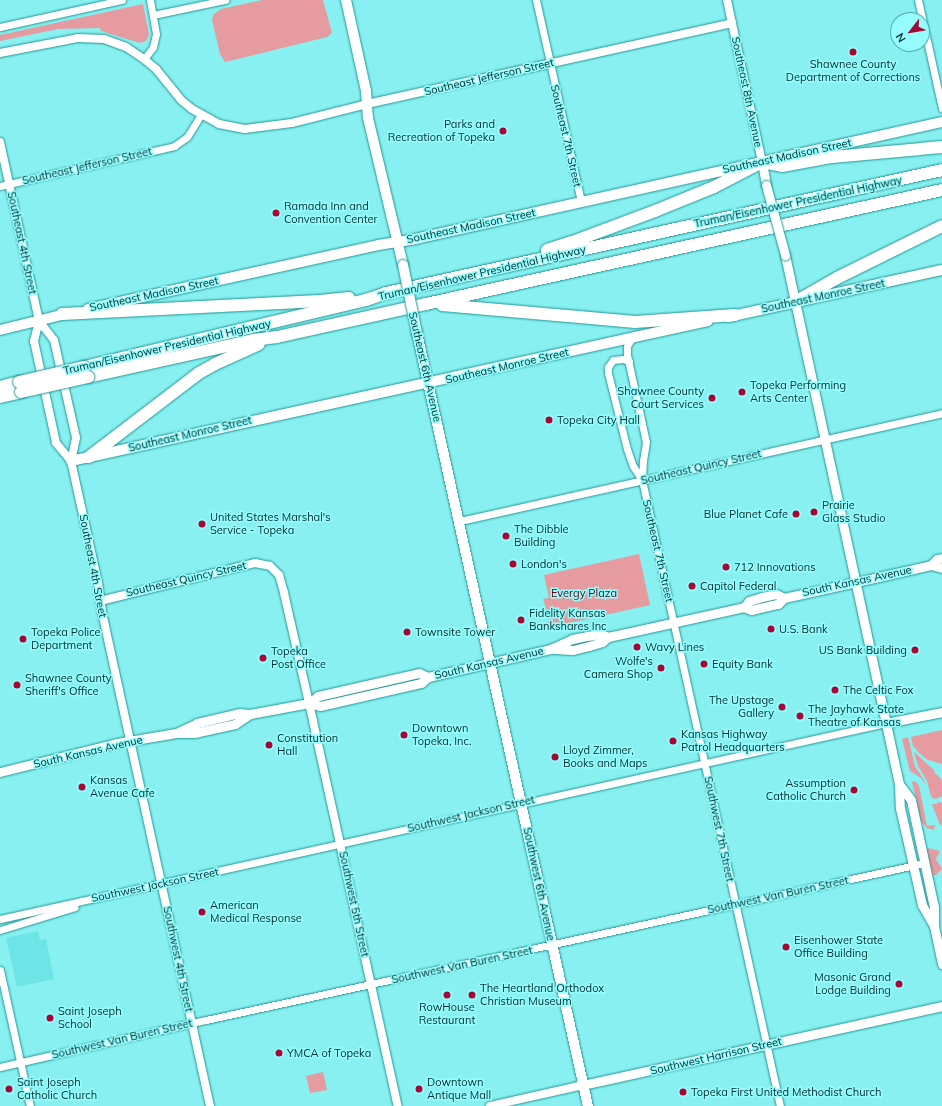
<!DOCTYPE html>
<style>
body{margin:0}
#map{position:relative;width:942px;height:1106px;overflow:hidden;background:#88f0f0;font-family:Mulish,sans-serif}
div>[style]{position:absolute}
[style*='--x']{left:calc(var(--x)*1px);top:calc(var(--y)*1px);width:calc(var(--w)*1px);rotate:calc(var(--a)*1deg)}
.built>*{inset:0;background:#6de4e5}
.green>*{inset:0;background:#e59b9f}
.roads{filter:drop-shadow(0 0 1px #239798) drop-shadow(0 0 1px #239798)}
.minor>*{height:7px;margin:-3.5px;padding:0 3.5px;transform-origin:3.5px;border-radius:3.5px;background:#fff}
.tertiary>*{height:8px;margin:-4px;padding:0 4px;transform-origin:4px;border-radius:4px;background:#fff}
.secondary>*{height:9px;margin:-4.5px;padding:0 4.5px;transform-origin:4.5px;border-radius:4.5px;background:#fff}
.primary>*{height:10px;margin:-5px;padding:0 5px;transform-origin:5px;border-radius:5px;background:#fff}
.motorway>*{height:12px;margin:-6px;padding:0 6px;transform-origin:6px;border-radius:6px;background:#fff}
.bridges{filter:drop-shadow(0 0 1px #239798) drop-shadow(0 0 1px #239798)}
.secondary-bridge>*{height:9px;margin:-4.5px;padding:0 4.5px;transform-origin:4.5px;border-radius:4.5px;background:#fff}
.primary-bridge>*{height:10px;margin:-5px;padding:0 5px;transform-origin:5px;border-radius:5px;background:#fff}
.motorway-bridge>*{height:12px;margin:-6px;padding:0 6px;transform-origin:6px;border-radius:6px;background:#fff}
.dots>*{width:11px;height:11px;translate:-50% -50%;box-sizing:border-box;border:2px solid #95fdfe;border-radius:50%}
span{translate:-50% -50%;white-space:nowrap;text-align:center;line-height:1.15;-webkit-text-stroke:3px #95fdfe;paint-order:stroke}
.poi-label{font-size:11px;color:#002e2f}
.right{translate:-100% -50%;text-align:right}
.left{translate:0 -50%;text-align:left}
.street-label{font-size:11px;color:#002e2f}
.park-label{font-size:11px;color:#530517}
.north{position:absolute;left:890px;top:12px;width:40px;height:40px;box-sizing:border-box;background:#95fdfe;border:1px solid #59aaab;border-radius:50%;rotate:239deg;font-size:11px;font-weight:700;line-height:16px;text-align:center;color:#002e2f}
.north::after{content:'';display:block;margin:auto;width:14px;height:18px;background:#a40733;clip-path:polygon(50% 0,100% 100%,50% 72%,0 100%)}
</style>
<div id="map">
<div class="built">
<div style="clip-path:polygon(38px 931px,40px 940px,46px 939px,54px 979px,17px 987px,6px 938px)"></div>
</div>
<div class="green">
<div style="clip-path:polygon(262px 0,323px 0,332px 33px,327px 37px,225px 62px,220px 54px,212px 20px,214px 14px,221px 9px)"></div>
<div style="clip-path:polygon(143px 4px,149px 35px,146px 41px,140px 43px,101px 31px,100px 28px,58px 29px,0 41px,0 35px)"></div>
<div style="clip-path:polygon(639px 554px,650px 605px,547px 628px,544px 625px,550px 620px,543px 599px,549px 598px,544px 575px)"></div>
<div style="clip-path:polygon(942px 730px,942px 764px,928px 760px,919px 753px,913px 746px,911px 737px)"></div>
<div style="clip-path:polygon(908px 737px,915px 766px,924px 780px,926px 785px,921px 778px,910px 771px,902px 739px)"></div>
<div style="clip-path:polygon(914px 752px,934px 770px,935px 773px,940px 778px,942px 781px,942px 797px,940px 796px,939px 798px,934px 799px,931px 796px,927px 781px,918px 766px)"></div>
<div style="clip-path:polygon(915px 781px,919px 786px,927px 826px,935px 825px,934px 830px,927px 828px,921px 821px,912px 782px)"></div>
<div style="clip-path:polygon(938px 802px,942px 803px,942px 826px,939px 823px,932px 804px,937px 804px)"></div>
<div style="clip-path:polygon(928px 848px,940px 851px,936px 859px,942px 869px,936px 875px,932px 875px,926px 849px)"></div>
<div style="clip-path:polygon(323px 1072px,327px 1090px,310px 1093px,306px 1076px)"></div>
</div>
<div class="roads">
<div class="minor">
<div style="--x:536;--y:0;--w:207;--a:77.4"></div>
<div style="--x:918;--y:0;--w:111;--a:77.5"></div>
<div style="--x:153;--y:15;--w:74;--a:-11.8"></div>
<div style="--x:0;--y:27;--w:125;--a:-12.5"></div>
<div style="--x:144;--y:59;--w:15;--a:-53"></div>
<div style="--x:153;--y:47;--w:13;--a:-77"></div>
<div style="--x:156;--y:34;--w:35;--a:-100"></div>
<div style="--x:0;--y:186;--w:179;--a:-12.9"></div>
<div style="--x:174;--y:146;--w:16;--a:-35"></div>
<div style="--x:187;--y:137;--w:26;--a:-58"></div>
<div style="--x:632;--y:338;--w:9;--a:122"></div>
<div style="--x:627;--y:346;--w:9;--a:90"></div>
<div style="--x:627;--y:355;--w:89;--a:77.7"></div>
<div style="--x:646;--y:442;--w:18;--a:99"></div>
<div style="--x:643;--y:460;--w:20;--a:93"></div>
<div style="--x:642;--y:480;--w:641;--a:77.57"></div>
<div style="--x:629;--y:361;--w:6;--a:-162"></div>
<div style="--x:623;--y:359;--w:10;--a:174"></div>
<div style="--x:613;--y:360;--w:9;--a:126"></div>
<div style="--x:608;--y:367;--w:6;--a:90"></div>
<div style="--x:608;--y:373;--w:78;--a:76"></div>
<div style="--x:627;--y:449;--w:18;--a:71"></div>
<div style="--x:633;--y:466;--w:17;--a:57"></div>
<div style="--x:460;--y:521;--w:494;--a:-12.6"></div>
<div style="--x:0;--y:919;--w:907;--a:-12.47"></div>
<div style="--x:0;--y:930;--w:78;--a:-17"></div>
<div style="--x:0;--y:970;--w:139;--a:77.6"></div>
<div style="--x:0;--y:1067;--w:211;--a:-12.9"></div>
<div style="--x:206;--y:1020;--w:735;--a:-12.33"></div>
</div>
<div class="tertiary">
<div style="--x:727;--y:0;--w:166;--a:77.8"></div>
<div style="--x:0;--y:53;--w:79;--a:-10.9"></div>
<div style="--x:78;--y:38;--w:26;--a:2"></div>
<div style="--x:104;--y:39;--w:23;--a:20"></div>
<div style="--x:126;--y:47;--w:22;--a:34"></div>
<div style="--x:144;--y:59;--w:16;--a:40"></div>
<div style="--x:156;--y:69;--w:40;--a:51"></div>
<div style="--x:181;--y:100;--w:14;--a:39"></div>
<div style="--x:192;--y:109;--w:31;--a:29"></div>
<div style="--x:219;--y:124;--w:26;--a:11"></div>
<div style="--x:245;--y:129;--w:47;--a:-7.3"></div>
<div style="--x:292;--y:123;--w:77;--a:-14.2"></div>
<div style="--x:367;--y:104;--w:374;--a:-12.5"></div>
<div style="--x:0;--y:142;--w:183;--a:77.7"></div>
<div style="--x:39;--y:321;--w:24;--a:52"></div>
<div style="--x:54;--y:340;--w:100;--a:77.3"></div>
<div style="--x:76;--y:438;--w:24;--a:102"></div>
<div style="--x:71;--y:461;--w:125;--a:77.5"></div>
<div style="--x:98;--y:583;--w:29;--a:82"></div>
<div style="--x:102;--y:612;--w:506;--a:77.67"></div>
<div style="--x:39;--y:321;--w:21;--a:104"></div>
<div style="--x:34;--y:341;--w:104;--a:77.8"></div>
<div style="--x:56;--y:443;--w:23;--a:50"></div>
<div style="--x:100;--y:601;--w:160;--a:-13.8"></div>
<div style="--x:255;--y:563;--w:15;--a:11"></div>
<div style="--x:270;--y:566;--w:13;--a:45"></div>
<div style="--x:279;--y:575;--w:19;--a:74"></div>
<div style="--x:284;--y:593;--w:131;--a:77.2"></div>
<div style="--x:313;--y:721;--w:394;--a:77.6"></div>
<div style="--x:490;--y:1106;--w:95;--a:-12.7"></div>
</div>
<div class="secondary">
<div style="--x:762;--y:162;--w:23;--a:80"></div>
<div style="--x:785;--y:255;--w:541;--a:77.84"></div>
<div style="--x:899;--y:784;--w:24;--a:88"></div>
<div style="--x:900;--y:808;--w:58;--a:77.2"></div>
<div style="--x:913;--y:865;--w:41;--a:77.3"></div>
<div style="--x:922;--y:905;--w:24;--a:60"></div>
<div style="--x:931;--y:565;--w:11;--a:15"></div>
<div style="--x:744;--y:607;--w:8;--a:23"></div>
<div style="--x:751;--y:610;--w:28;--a:-13"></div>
<div style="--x:778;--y:604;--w:8;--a:-45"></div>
<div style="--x:554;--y:649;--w:19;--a:3"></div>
<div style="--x:573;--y:650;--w:16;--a:-14"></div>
<div style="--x:589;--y:646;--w:14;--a:-17"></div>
<div style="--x:602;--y:642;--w:8;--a:-40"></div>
<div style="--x:608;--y:637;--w:139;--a:-12.4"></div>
<div style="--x:744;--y:607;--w:8;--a:-50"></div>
<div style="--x:749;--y:601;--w:14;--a:-17"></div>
<div style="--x:762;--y:597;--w:14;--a:-12"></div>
<div style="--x:776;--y:594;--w:9;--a:27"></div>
<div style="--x:784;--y:598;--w:92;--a:-12.5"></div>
<div style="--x:874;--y:578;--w:58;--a:-12.8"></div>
<div style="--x:931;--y:565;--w:8;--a:-45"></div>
<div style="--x:937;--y:559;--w:5;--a:-11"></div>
<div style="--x:309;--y:703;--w:11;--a:-38"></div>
<div style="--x:318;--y:696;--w:104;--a:-12.8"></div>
<div style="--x:419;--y:673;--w:10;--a:24"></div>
<div style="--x:886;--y:723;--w:57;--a:-11.1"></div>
<div style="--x:176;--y:733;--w:23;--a:-25"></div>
<div style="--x:197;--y:723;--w:43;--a:-13.4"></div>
<div style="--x:239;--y:713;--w:11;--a:5"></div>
<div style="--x:250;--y:714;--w:60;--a:-10.6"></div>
<div style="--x:309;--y:703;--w:11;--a:15"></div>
<div style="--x:320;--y:706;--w:104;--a:-12.8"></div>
<div style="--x:421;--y:683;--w:9;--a:-41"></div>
<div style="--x:428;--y:677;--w:125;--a:-12.9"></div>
<div style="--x:550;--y:649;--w:24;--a:-24"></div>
<div style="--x:572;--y:639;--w:15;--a:-11"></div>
<div style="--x:587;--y:636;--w:14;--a:-8"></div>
<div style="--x:601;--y:634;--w:8;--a:23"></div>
<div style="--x:0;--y:772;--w:121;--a:-13.9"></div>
<div style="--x:117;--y:743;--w:60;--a:-9.6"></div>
<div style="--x:176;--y:733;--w:18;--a:0"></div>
<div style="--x:194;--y:733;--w:42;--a:-12.4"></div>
<div style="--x:235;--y:724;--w:18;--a:-34"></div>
<div style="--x:899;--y:784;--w:20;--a:53"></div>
<div style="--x:911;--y:800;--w:109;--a:77.9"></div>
<div style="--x:934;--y:907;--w:19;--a:90"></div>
<div style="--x:934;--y:926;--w:39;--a:78"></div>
<div style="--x:583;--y:1085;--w:368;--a:-12.4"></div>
</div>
<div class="primary">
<div style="--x:346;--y:0;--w:93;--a:77.6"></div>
<div style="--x:366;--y:91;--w:27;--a:86"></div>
<div style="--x:368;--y:118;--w:151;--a:76.6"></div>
<div style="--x:88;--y:309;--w:297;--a:-12.4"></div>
<div style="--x:378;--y:245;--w:37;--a:-9"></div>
<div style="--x:415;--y:239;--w:540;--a:-12.52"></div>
<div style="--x:728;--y:317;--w:219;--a:-12.4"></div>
<div style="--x:0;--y:330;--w:71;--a:-13.8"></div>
<div style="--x:417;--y:333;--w:792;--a:77.53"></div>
<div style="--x:71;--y:461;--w:652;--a:-12.4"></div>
</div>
<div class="motorway">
<div style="--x:547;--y:250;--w:26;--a:-18"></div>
<div style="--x:572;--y:242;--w:89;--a:-20.5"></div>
<div style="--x:655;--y:211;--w:64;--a:-22.1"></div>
<div style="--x:714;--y:187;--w:54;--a:-27.5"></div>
<div style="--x:762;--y:162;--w:20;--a:11"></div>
<div style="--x:782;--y:166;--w:51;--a:-10.2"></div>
<div style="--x:832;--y:157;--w:110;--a:-5.2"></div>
<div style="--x:795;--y:302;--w:48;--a:-29.7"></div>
<div style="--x:837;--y:278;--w:117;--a:-26.3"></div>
<div style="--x:442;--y:305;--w:194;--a:5"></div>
<div style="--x:635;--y:322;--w:100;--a:-4"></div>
<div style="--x:62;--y:314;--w:258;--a:-2.9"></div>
<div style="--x:320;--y:301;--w:29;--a:-6"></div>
<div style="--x:84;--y:367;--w:290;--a:-13.4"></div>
<div style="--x:366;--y:300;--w:21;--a:-19"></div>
<div style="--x:386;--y:293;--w:569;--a:-12.47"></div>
<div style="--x:88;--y:377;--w:169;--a:-12.6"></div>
<div style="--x:253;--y:340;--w:24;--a:-7"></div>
<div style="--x:277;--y:337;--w:153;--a:-12.5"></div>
<div style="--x:426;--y:304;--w:528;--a:-12.46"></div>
<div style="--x:0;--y:387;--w:20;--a:-15"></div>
<div style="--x:0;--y:397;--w:22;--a:-13"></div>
<div style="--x:89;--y:457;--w:138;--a:-37.4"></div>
<div style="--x:199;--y:373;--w:18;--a:-29"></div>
<div style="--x:215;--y:364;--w:48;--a:-24.4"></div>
</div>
</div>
<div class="bridges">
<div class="secondary-bridge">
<div style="--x:766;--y:185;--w:73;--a:74.8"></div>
</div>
<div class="primary-bridge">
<div style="--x:403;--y:265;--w:69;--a:78.4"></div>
</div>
<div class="motorway-bridge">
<div style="--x:19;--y:382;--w:67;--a:-13"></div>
<div style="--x:21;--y:392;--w:69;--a:-12.6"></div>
</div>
</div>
<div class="dots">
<div style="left:853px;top:52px;background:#a40733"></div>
<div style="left:503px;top:131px;background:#a40733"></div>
<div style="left:276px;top:213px;background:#a40733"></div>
<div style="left:742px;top:392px;background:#a40733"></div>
<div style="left:712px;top:398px;background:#a40733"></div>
<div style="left:549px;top:420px;background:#a40733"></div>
<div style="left:814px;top:512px;background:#a40733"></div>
<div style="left:796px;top:514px;background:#a40733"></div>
<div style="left:202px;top:524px;background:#a40733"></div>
<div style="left:506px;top:536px;background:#a40733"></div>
<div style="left:513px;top:564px;background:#a40733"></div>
<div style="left:726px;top:567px;background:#a40733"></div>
<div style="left:692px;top:586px;background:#a40733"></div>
<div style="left:521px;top:620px;background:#a40733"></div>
<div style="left:771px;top:629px;background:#a40733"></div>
<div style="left:407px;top:632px;background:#a40733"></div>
<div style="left:23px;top:639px;background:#a40733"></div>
<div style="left:637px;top:647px;background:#a40733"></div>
<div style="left:915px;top:650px;background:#a40733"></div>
<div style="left:263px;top:658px;background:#a40733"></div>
<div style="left:704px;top:664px;background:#a40733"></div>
<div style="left:661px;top:668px;background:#a40733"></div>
<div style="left:17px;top:685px;background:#a40733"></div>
<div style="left:835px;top:690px;background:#a40733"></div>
<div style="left:782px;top:707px;background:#a40733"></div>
<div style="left:800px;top:716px;background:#a40733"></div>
<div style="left:404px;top:735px;background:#a40733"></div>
<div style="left:673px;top:741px;background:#a40733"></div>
<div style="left:269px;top:745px;background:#a40733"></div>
<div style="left:555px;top:757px;background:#a40733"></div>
<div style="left:82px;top:787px;background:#a40733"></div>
<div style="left:854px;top:790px;background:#a40733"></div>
<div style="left:202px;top:912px;background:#a40733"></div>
<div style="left:786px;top:947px;background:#a40733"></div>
<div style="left:899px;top:984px;background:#a40733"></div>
<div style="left:447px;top:995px;background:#a40733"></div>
<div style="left:472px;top:995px;background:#a40733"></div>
<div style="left:50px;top:1018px;background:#a40733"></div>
<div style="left:279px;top:1053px;background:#a40733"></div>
<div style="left:9px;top:1089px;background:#a40733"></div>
<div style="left:419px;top:1089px;background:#a40733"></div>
<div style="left:683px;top:1092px;background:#a40733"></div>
</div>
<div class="poi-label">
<span style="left:853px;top:71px">Shawnee County<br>Department of Corrections</span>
<span class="right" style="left:495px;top:131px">Parks and<br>Recreation of Topeka</span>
<span class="left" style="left:284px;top:213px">Ramada Inn and<br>Convention Center</span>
<span class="left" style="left:750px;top:392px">Topeka Performing<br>Arts Center</span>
<span class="right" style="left:704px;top:398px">Shawnee County<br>Court Services</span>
<span class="left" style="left:557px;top:420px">Topeka City Hall</span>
<span class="left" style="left:822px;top:512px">Prairie<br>Glass Studio</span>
<span class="right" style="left:788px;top:514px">Blue Planet Cafe</span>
<span class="left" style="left:210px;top:524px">United States Marshal's<br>Service - Topeka</span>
<span class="left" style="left:514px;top:536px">The Dibble<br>Building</span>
<span class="left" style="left:521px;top:564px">London's</span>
<span class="left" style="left:734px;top:567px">712 Innovations</span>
<span class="left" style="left:700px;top:586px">Capitol Federal</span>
<span class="left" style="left:529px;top:620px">Fidelity Kansas<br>Bankshares Inc</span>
<span class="left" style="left:779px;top:629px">U.S. Bank</span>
<span class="left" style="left:415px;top:632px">Townsite Tower</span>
<span class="left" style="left:31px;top:639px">Topeka Police<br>Department</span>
<span class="left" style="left:645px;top:647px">Wavy Lines</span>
<span class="right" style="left:907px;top:650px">US Bank Building</span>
<span class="left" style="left:271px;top:658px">Topeka<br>Post Office</span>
<span class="right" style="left:653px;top:668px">Wolfe's<br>Camera Shop</span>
<span class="left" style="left:712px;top:664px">Equity Bank</span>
<span class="left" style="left:25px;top:685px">Shawnee County<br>Sheriff's Office</span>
<span class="left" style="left:843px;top:690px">The Celtic Fox</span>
<span class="right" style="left:774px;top:707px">The Upstage<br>Gallery</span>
<span class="left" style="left:808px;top:716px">The Jayhawk State<br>Theatre of Kansas</span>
<span class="left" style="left:412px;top:735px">Downtown<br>Topeka, Inc.</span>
<span class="left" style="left:681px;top:741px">Kansas Highway<br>Patrol Headquarters</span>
<span class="left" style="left:277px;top:745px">Constitution<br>Hall</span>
<span class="left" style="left:563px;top:757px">Lloyd Zimmer,<br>Books and Maps</span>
<span class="left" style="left:90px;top:787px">Kansas<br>Avenue Cafe</span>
<span class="right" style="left:846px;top:790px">Assumption<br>Catholic Church</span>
<span class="left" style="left:210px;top:912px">American<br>Medical Response</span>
<span class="left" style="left:794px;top:947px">Eisenhower State<br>Office Building</span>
<span class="right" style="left:891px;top:984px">Masonic Grand<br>Lodge Building</span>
<span class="left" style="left:480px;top:995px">The Heartland Orthodox<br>Christian Museum</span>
<span style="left:447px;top:1014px">RowHouse<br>Restaurant</span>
<span class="left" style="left:58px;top:1018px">Saint Joseph<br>School</span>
<span class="left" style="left:287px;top:1053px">YMCA of Topeka</span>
<span class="left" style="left:17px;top:1089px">Saint Joseph<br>Catholic Church</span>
<span class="left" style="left:427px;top:1089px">Downtown<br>Antique Mall</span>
<span class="left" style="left:691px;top:1092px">Topeka First United Methodist Church</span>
</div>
<div class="street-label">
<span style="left:489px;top:77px;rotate:-13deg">Southeast Jefferson Street</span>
<span style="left:747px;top:92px;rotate:78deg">Southeast 8th Avenue</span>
<span style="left:566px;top:136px;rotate:77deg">Southeast 7th Street</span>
<span style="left:787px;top:156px;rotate:-12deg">Southeast Madison Street</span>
<span style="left:87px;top:166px;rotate:-13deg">Southeast Jefferson Street</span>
<span style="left:798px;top:202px;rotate:-12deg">Truman/Eisenhower Presidential Highway</span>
<span style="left:471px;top:226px;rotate:-12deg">Southeast Madison Street</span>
<span style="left:22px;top:243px;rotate:78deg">Southeast 4th Street</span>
<span style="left:482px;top:273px;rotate:-13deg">Truman/Eisenhower Presidential Highway</span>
<span style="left:154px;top:294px;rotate:-12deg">Southeast Madison Street</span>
<span style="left:823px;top:296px;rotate:-12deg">Southeast Monroe Street</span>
<span style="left:167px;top:347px;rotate:-13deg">Truman/Eisenhower Presidential Highway</span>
<span style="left:507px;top:366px;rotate:-13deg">Southeast Monroe Street</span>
<span style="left:425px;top:367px;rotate:77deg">Southeast 6th Avenue</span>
<span style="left:190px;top:434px;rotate:-13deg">Southeast Monroe Street</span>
<span style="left:701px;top:467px;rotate:-13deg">Southeast Quincy Street</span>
<span style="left:658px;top:551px;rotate:77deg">Southeast 7th Street</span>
<span style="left:93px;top:566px;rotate:79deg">Southeast 4th Street</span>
<span style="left:186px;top:579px;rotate:-13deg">Southeast Quincy Street</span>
<span style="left:857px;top:581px;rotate:-12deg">South Kansas Avenue</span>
<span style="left:489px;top:663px;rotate:-13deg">South Kansas Avenue</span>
<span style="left:88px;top:752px;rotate:-13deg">South Kansas Avenue</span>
<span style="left:471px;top:814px;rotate:-13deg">Southwest Jackson Street</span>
<span style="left:719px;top:829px;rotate:78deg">Southwest 7th Street</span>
<span style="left:539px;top:884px;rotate:78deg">Southwest 6th Avenue</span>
<span style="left:155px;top:885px;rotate:-12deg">Southwest Jackson Street</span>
<span style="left:778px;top:895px;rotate:-12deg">Southwest Van Buren Street</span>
<span style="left:354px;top:904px;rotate:78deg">Southwest 5th Street</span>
<span style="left:178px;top:959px;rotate:78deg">Southwest 4th Street</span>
<span style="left:462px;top:965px;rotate:-12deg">Southwest Van Buren Street</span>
<span style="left:122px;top:1039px;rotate:-13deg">Southwest Van Buren Street</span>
<span style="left:716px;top:1056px;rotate:-13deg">Southwest Harrison Street</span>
</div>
<div class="park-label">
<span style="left:584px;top:593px">Evergy Plaza</span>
</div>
<div class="north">N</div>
</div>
